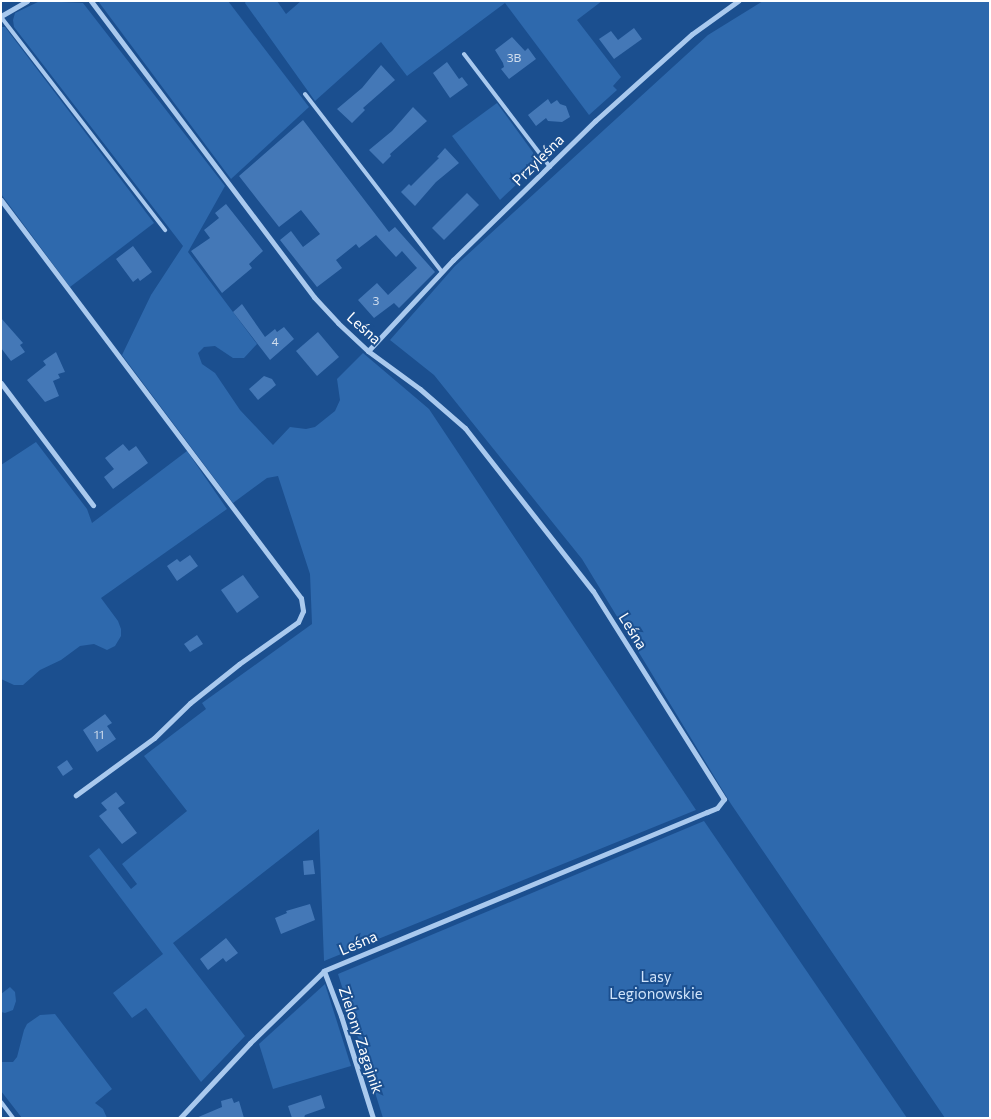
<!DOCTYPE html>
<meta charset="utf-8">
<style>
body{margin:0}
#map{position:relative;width:991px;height:1119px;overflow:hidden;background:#1b4f8f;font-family:Commissioner,sans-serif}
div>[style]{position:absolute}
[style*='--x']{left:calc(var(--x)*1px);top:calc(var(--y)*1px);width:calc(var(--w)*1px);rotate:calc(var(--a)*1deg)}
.green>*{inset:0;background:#2e69ad}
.building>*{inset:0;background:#4478b7}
.service>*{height:4px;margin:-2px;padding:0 2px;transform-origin:2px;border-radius:2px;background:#a9c9ee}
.minor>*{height:5px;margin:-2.5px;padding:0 2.5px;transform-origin:2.5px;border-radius:2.5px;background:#a9c9ee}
span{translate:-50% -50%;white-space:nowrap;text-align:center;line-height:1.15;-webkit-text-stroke:4px #1b4f8f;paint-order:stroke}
.number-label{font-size:12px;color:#d0dded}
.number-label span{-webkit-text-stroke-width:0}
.street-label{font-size:15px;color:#fff}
.park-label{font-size:15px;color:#cfe3fa}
.frame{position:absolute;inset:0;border:2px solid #fff;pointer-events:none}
</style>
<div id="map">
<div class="green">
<div style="clip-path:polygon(40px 1px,83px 3px,225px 186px,188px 252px,257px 344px,244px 358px,233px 358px,215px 346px,204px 347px,198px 353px,202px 364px,215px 373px,240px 410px,273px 445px,290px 427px,306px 429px,315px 427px,335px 411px,340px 400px,337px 379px,363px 353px,429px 409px,696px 810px,324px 961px,319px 829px,173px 943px,245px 1036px,201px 1082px,146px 1008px,132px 1018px,113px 993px,163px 954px,89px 856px,99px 848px,131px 889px,137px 884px,122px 864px,187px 811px,144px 756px,206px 709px,202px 703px,312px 624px,310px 574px,278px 476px,267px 478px,233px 503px,122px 355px,151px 295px,183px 246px,14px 27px,13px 20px,15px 13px)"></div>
<div style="clip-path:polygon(98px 1px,228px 1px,309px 107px,231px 179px)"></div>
<div style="clip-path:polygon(246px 1px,277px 1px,286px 14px,301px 1px,602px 1px,577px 20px,621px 77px,613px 86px,617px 90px,589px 115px,505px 3px,407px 76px,381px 42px,315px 101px,245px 3px)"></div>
<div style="clip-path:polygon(763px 1px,990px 1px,990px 1118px,945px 1118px,731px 804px,582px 559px,434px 375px,390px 340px,455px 266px,708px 35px)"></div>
<div style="clip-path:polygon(1px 27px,5px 27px,154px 223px,70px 287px,1px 194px)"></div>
<div style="clip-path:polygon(497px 103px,540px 162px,500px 200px,452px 136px)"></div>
<div style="clip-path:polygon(36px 442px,87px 509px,92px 523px,187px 451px,227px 509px,101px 598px,118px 621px,121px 629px,121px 636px,115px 646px,107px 650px,94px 644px,80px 646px,61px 660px,40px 670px,23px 685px,14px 685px,1px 679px,1px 465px)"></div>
<div style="clip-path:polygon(704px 821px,907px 1118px,383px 1118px,338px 974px)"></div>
<div style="clip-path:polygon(325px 984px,351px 1066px,273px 1089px,259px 1044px)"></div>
<div style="clip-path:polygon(10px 987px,15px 992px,16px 1001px,13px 1010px,5px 1013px,1px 1012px,1px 994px)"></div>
<div style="clip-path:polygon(55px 1014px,112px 1089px,95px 1103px,103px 1109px,107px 1118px,22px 1118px,1px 1091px,1px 1062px,13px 1062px,17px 1057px,24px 1030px,27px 1024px,40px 1015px)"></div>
</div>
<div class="building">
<div style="clip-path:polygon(634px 28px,642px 39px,614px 59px,599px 39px,611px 31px,618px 40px)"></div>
<div style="clip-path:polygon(512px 37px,525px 51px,528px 48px,536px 59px,509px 79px,501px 69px,504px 67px,503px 63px,495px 50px)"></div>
<div style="clip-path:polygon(447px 62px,459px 79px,462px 77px,468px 85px,450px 98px,433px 73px)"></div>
<div style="clip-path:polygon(381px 65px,395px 80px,363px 108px,365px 110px,352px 123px,337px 109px,362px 88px)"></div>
<div style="clip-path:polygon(548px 99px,551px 104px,557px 100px,560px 104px,566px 106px,570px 117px,562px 122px,548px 121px,546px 118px,536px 126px,528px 115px)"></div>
<div style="clip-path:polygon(413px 107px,427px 121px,390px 154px,391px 156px,383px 164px,369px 150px,392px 131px)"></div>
<div style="clip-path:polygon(303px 120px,389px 232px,395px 227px,435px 272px,399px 308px,394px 303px,374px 318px,358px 300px,377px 283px,388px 295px,417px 268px,402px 251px,396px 257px,376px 235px,359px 248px,356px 244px,336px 260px,342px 268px,317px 287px,280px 240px,291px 231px,303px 247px,320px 234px,301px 210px,279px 227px,239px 176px)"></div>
<div style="clip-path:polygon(445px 148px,459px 163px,436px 182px,415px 206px,401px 192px,409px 184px,411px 186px,439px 158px,437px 157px)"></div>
<div style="clip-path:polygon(467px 193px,479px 205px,444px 240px,432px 228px)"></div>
<div style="clip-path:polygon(226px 204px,263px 251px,249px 264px,252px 268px,222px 293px,191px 251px,210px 238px,204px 230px,219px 218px,215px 213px)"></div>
<div style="clip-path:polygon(133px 246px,152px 272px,140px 281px,138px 278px,133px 282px,116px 259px)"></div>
<div style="clip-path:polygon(242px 304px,265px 337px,275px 329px,277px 332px,284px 327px,294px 339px,270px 360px,233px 312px)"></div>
<div style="clip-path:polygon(1px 318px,23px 343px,20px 345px,25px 352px,11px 361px,1px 348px)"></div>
<div style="clip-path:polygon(318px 332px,339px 357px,317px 376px,296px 351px)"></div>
<div style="clip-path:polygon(56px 352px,65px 372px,58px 374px,60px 378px,53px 381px,59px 396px,45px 402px,27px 380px,46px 365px,43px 361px)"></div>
<div style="clip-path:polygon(264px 376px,272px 379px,276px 385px,258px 400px,249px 389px)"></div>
<div style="clip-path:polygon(123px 444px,129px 451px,136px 446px,148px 463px,113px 489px,104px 477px,114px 469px,105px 458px)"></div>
<div style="clip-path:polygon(190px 555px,198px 566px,177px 581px,167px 566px,177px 559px,180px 562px)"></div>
<div style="clip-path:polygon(243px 575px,259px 597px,237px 613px,221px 590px)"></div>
<div style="clip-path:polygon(197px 635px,203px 644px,190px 652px,184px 644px)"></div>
<div style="clip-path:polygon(105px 714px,112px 723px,107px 726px,116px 739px,97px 752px,83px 730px)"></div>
<div style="clip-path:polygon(67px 760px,73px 769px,63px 776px,57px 767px)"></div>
<div style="clip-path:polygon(116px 792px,125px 803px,118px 808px,137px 833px,122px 844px,99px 816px,107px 810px,101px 803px)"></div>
<div style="clip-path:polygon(313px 860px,315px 874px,304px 875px,303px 861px)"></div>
<div style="clip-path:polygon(310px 904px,315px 920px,281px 934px,275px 918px,287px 913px,286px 911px)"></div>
<div style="clip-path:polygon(226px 938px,238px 953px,226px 962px,223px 958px,208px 970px,200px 959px)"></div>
<div style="clip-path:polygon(321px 1095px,325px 1108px,305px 1115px,304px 1118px,292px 1118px,288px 1106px)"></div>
<div style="clip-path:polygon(232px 1098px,234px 1103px,239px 1101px,244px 1118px,196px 1118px,222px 1107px,221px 1101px)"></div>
</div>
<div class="service">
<div style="--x:1;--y:17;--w:269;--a:52.4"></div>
<div style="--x:464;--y:54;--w:142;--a:52.7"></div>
<div style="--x:305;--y:94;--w:225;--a:52.4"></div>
<div style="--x:1;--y:1102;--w:20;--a:53"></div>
</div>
<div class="minor">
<div style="--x:91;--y:1;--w:371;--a:53"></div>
<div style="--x:314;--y:297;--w:35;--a:47"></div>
<div style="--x:338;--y:323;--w:41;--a:43"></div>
<div style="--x:368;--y:351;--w:64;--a:36.2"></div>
<div style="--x:420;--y:389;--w:60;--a:40.9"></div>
<div style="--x:465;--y:428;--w:207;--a:51.9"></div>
<div style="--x:593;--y:591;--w:246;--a:57.8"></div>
<div style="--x:724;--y:799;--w:11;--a:128"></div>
<div style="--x:717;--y:808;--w:11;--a:158"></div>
<div style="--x:707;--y:812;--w:415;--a:157.5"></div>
<div style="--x:324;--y:971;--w:103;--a:135.8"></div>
<div style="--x:250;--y:1043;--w:103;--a:133"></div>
<div style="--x:1;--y:16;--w:30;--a:-30"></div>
<div style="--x:1;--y:200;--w:498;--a:53"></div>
<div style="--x:301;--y:598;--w:13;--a:81"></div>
<div style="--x:303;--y:611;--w:12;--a:114"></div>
<div style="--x:298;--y:622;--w:72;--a:144.6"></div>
<div style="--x:239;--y:664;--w:63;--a:141.5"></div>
<div style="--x:190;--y:703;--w:50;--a:135.8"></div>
<div style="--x:154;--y:738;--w:97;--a:143.8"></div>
<div style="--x:368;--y:351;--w:125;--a:-47"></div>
<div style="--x:453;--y:260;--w:199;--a:-44.4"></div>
<div style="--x:595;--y:121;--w:130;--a:-41.9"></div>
<div style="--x:692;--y:34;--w:57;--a:-35.7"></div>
<div style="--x:1;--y:383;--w:153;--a:53"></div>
<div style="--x:324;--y:971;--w:48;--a:69.3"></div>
<div style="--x:341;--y:1016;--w:107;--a:72.6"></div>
</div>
<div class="number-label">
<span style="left:514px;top:58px">3B</span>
<span style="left:376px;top:301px">3</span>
<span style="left:275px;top:342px">4</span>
<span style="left:99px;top:735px">11</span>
</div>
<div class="street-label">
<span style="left:538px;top:160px;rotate:-45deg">Przyleśna</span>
<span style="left:364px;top:328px;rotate:42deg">Leśna</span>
<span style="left:633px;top:631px;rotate:58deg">Leśna</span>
<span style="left:358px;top:943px;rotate:-23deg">Leśna</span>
<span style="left:361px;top:1040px;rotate:72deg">Zielony Zagajnik</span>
</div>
<div class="park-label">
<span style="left:656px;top:985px">Lasy<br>Legionowskie</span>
</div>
<div class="frame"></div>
</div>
